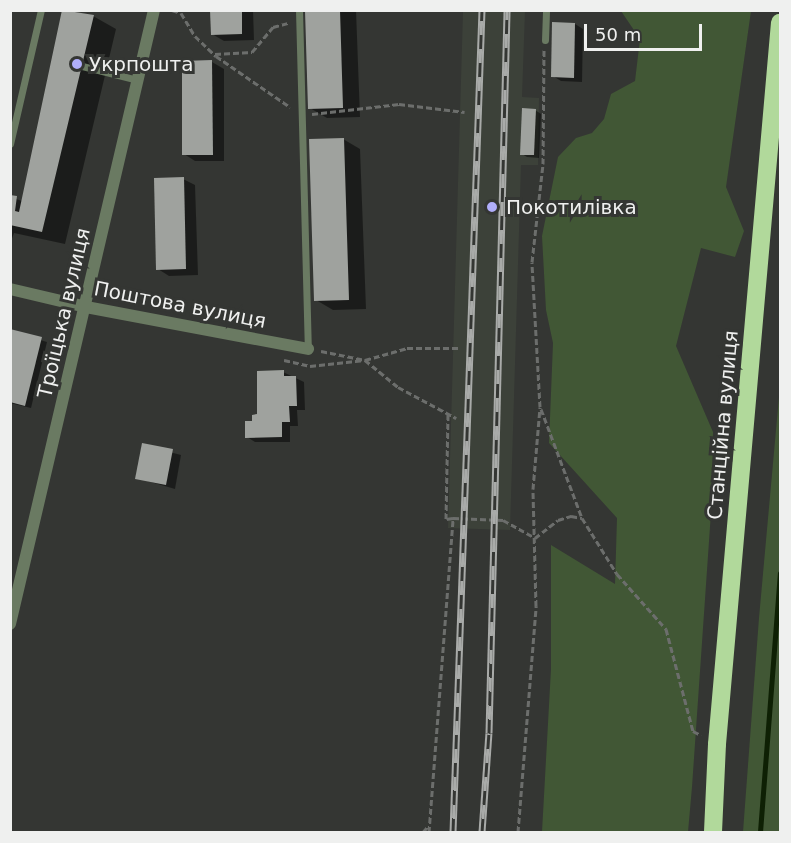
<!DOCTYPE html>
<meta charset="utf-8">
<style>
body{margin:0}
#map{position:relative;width:791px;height:843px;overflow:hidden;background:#343633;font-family:"DejaVu Sans",sans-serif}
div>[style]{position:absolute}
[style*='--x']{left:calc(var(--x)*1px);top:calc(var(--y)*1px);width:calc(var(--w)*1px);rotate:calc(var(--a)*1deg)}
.built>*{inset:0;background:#3c4139}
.green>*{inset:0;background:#415735}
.shadow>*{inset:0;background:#0007}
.stream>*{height:4.5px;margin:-2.25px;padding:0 2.25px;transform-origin:2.25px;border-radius:2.25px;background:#0e2004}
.building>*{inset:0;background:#9fa29e}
.path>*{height:3px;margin-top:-1.5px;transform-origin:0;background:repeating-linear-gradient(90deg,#6c6e6c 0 6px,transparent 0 9px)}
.lane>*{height:7px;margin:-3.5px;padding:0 3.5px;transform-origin:3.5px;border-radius:3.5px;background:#6a7a62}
.street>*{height:12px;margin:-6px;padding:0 6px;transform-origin:6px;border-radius:6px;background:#6a7a62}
.highway>*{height:18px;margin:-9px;padding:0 9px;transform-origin:9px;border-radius:9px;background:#b1d99b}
.rail>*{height:7px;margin-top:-3.5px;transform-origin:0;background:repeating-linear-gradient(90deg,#343633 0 14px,#a9aba9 0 28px);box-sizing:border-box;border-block:2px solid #a9aba9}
.dots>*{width:16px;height:16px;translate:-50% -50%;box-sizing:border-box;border:3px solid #343633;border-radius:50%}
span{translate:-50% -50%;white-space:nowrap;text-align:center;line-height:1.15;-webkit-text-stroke:6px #343633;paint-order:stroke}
.poi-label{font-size:20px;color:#eff0ef}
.left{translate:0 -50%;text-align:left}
.street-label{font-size:20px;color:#eff0ef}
.frame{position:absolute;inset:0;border:12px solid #eff0ef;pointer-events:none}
.scale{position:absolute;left:584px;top:24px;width:118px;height:27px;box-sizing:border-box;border:3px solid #eff0ef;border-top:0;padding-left:8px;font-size:18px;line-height:21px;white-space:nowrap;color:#eff0ef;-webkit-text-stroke:4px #343633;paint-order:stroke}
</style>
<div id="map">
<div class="built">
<div style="clip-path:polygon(463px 11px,525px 11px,522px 97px,539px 98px,538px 165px,521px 165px,510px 530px,448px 528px)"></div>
</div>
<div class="green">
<div style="clip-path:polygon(621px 11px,751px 11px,726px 187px,744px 231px,735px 257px,701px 248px,676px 346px,713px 432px,712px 498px,692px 787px,688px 832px,542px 832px,551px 669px,551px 545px,615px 584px,617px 518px,549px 443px,553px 343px,546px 310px,542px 236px,558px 157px,576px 138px,592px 133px,604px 119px,611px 94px,635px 81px,640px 39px)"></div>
<div style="clip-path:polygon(780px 386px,780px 832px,743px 832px,759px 618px)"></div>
</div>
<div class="shadow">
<div style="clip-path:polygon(64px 10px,93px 16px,116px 29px,65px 244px,14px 233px,10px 244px,10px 197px,22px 201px)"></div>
<div style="clip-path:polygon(211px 10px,253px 10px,254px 40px,224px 41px,212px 34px)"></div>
<div style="clip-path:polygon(306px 10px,356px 10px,360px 117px,327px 118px,310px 108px)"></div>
<div style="clip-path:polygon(575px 24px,583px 29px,582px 82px,561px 81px,553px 76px)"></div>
<div style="clip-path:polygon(212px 62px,224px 69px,224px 161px,195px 161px,184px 154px)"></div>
<div style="clip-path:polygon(535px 110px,541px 114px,539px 158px,527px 157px,522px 154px)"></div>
<div style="clip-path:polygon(343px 139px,360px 149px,366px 309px,333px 310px,316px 300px)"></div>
<div style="clip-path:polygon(183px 179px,195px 185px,198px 275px,169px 276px,158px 269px)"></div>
<div style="clip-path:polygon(10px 331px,47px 342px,31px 408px,10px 403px)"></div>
<div style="clip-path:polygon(283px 372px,304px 382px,305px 410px,297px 410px,298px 426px,290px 426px,290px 442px,255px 442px,247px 437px)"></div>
<div style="clip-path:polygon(143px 445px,181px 455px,175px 489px,137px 478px)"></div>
</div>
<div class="stream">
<div style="--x:760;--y:832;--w:259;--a:-85.6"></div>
</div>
<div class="building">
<div style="clip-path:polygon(62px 10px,94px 15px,42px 232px,10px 225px,10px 195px,17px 196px,15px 211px,19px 212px)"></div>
<div style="clip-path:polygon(210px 10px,242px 10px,242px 34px,211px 35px)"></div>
<div style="clip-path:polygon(305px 10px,340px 10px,343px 108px,308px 109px)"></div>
<div style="clip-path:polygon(552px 22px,575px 23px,574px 78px,551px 77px)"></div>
<div style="clip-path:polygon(212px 60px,213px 155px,182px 155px,182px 61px)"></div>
<div style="clip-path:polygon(522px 108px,536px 109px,534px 155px,520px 155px)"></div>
<div style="clip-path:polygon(344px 138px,349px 300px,314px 301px,309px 139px)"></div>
<div style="clip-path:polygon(184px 177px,186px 269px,156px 270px,154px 178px)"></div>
<div style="clip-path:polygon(10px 329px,42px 337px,25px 406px,10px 402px)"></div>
<div style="clip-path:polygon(284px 370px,284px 376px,296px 376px,297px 406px,289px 406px,290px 422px,282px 422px,282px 437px,245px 438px,245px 421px,252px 421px,252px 415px,257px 414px,257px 371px)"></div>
<div style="clip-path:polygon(142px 443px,173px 449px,166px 485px,135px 479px)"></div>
</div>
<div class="path">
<div style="--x:172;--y:10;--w:9;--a:18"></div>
<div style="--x:181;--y:13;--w:27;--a:59"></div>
<div style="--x:195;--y:36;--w:29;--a:44"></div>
<div style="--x:216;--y:56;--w:90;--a:34.6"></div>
<div style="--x:215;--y:54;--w:37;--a:-3"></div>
<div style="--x:252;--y:52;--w:33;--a:-50"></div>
<div style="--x:273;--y:27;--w:16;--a:-15"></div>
<div style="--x:312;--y:114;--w:88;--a:-6.6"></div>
<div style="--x:399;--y:104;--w:66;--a:6.9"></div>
<div style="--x:321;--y:351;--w:45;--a:11.6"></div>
<div style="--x:365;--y:360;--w:44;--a:-15.9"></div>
<div style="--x:407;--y:348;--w:51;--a:0"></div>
<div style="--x:284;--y:360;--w:27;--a:13"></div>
<div style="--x:310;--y:366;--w:55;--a:-6.2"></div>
<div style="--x:365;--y:360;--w:43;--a:39.3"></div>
<div style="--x:398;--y:387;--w:66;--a:28.1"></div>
<div style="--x:541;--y:409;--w:116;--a:69.4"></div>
<div style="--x:582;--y:518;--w:66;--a:58"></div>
<div style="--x:617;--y:574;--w:74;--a:48.3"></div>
<div style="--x:666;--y:629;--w:106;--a:75.2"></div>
<div style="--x:693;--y:731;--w:9;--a:27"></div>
<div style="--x:453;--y:518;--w:50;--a:2.3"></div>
<div style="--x:503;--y:520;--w:37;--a:29"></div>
<div style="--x:535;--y:538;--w:29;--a:-38"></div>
<div style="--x:558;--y:520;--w:14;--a:-17"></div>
<div style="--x:571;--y:516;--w:11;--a:10"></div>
<div style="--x:423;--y:832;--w:9;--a:-49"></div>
<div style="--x:429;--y:832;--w:315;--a:-85.6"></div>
<div style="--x:453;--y:518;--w:7;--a:172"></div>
<div style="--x:446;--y:519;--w:105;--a:-88.9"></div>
<div style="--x:518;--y:832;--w:227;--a:-85.4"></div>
<div style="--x:536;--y:606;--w:117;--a:-91.5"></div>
<div style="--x:533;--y:489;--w:82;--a:-85.1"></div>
<div style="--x:540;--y:407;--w:145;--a:-93.2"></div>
<div style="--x:532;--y:262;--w:99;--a:-83.6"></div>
<div style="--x:543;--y:164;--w:114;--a:-89.5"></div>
</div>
<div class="lane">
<div style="--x:299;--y:10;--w:339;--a:88.5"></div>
<div style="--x:545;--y:40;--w:30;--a:-88"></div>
<div style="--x:82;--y:66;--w:58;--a:14"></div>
<div style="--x:10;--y:144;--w:138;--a:-77"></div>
</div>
<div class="street">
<div style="--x:10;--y:289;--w:78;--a:13.3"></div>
<div style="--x:86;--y:307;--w:226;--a:10.7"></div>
<div style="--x:10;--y:624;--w:631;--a:-76.8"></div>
</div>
<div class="highway">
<div style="--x:713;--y:832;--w:88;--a:-87.4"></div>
<div style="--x:717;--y:744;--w:724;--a:-85.01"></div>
</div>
<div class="rail">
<div style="--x:453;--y:832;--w:823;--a:-87.98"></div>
<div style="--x:482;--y:832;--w:99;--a:-86"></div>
<div style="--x:489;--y:733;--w:723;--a:-88.57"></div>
</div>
<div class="dots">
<div style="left:77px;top:64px;background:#b0aefa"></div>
<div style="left:492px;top:207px;background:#b0aefa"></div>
</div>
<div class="poi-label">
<span class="left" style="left:89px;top:64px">Укрпошта</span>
<span class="left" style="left:506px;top:207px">Покотилівка</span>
</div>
<div class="street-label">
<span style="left:180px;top:305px;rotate:11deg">Поштова вулиця</span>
<span style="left:64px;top:313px;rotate:-77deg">Троїцька вулиця</span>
<span style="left:723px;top:425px;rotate:-85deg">Станційна вулиця</span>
</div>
<div class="frame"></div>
<div class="scale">50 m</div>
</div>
